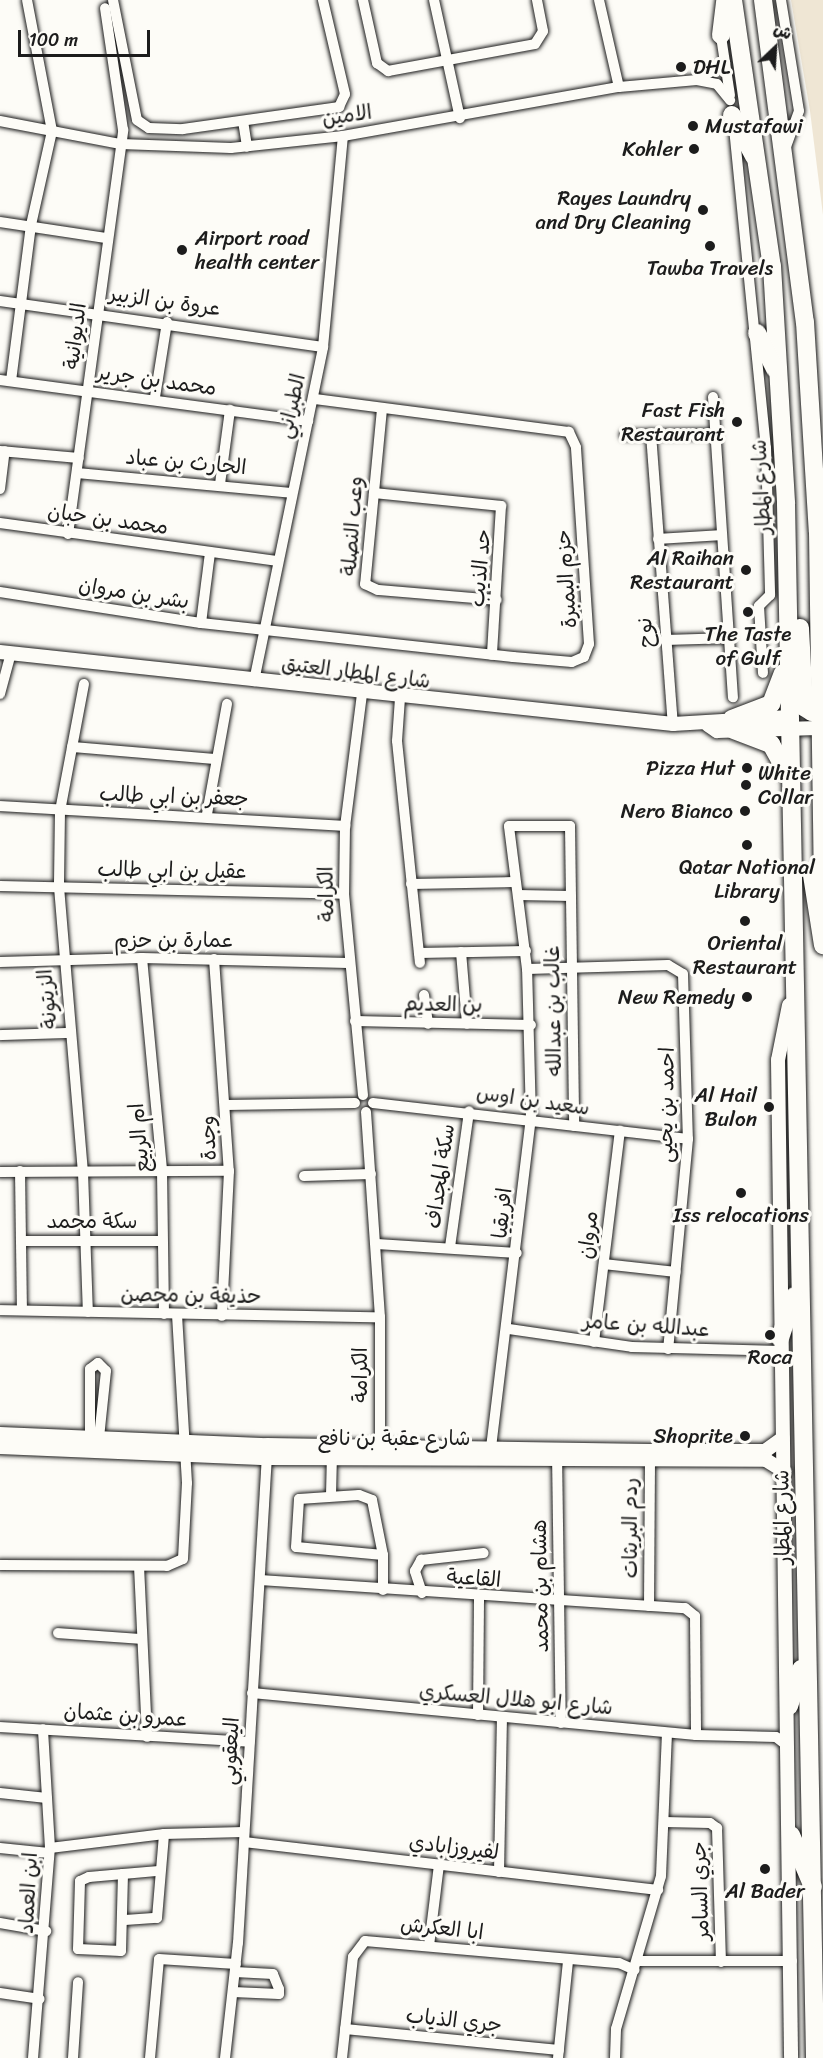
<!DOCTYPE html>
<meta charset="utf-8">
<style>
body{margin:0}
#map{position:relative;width:823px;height:2058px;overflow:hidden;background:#fdfcf7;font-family:Sriracha,"Playpen Sans Arabic",sans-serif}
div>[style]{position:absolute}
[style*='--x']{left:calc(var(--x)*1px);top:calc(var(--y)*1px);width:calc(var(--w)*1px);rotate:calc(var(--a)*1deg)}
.built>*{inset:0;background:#efe6d4}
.roads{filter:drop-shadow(0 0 2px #1c1c1c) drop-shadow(0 0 2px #1c1c1c)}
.street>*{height:10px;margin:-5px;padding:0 5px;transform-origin:5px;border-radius:5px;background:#fdfcf7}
.secondary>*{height:14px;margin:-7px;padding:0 7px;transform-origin:7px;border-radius:7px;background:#fdfcf7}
.highway>*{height:18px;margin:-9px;padding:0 9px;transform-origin:9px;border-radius:9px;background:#fdfcf7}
.dots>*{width:16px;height:16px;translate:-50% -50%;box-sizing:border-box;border:3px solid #fdfcf7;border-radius:50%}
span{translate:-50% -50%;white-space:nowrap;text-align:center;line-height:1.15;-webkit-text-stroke:6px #fdfcf7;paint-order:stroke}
.poi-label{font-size:21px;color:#1c1c1c}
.left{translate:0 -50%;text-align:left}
.right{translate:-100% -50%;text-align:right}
.street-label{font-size:21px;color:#1c1c1c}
.north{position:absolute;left:745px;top:18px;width:60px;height:60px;-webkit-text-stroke:4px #fdfcf7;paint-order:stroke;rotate:25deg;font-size:16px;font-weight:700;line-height:24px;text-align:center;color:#1c1c1c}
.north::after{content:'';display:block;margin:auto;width:21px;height:27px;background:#1c1c1c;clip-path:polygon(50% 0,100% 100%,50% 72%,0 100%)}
.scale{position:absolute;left:18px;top:30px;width:132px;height:27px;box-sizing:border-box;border:3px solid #1c1c1c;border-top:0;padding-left:8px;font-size:18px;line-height:21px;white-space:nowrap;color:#1c1c1c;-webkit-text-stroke:4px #fdfcf7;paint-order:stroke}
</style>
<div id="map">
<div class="built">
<div style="clip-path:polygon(791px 0,823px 0,823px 215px,810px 111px)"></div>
</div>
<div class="roads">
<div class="street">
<div style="--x:113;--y:0;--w:122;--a:78.7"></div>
<div style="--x:137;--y:120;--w:14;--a:34"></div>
<div style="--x:149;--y:128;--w:34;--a:2"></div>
<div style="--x:183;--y:129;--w:158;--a:-8"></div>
<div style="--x:339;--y:107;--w:14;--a:-65"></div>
<div style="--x:345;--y:94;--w:97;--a:-103.2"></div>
<div style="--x:363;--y:0;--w:65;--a:77.5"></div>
<div style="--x:377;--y:63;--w:14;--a:36"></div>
<div style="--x:388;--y:71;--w:149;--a:-10.4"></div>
<div style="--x:535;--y:44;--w:15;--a:-58"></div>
<div style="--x:543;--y:31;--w:32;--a:-101"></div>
<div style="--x:434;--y:0;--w:121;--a:77.6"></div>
<div style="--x:599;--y:0;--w:89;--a:77.1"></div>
<div style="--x:781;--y:0;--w:112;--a:80.8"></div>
<div style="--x:799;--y:111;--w:38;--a:110"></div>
<div style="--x:720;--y:30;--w:66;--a:81.3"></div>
<div style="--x:697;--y:80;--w:33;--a:-31"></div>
<div style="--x:0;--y:121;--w:123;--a:10.8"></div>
<div style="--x:121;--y:144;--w:110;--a:2.1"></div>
<div style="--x:231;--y:148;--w:113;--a:-6.1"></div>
<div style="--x:343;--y:136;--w:280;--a:-10.1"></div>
<div style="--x:619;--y:87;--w:78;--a:-5.1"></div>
<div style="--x:697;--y:80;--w:20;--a:11"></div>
<div style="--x:717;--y:84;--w:21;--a:51"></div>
<div style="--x:243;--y:121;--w:26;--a:81"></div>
<div style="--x:734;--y:128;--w:322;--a:84.3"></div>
<div style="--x:766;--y:448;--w:147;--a:88.4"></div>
<div style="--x:770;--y:595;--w:16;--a:135"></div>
<div style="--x:759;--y:606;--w:67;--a:86.6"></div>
<div style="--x:0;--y:222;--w:107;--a:8.6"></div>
<div style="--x:0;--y:301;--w:326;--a:8.1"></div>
<div style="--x:0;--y:380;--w:311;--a:7.6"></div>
<div style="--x:11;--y:381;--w:157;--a:-82.7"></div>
<div style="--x:31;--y:225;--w:96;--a:-77.4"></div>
<div style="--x:52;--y:131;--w:133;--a:-100.8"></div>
<div style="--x:155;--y:397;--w:76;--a:-80.9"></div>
<div style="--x:713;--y:397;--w:301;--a:86.2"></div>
<div style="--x:382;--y:409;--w:176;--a:95.5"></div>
<div style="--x:365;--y:584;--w:14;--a:25"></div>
<div style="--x:378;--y:590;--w:119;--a:4.8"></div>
<div style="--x:651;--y:434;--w:291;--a:85.7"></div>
<div style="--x:625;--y:435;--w:90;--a:-0.6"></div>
<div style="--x:0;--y:451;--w:79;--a:5.1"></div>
<div style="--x:77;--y:473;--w:215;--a:5.3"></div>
<div style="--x:220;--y:484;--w:75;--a:-82.3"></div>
<div style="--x:0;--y:489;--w:38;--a:-83"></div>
<div style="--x:374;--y:493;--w:128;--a:5.8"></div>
<div style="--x:501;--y:506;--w:149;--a:93.5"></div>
<div style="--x:0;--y:523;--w:279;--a:7.8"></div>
<div style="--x:68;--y:534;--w:408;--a:-82.2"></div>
<div style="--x:123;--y:130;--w:123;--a:-98.4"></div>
<div style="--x:658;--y:539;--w:64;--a:-3.6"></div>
<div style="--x:0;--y:592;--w:203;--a:8.8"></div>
<div style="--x:201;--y:623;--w:314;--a:6.2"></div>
<div style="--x:513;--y:657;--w:59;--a:4.8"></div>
<div style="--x:572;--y:662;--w:13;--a:-23"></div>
<div style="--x:584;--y:657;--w:14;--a:-69"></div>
<div style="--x:589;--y:644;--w:197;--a:-93.8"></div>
<div style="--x:576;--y:447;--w:17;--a:-115"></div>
<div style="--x:569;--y:432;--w:257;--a:-172.6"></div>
<div style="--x:201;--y:623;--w:71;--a:-82.7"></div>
<div style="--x:665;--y:640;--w:64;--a:-1.8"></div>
<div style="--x:254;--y:681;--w:341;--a:-78.3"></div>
<div style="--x:323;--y:347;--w:212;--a:-84.6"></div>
<div style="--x:84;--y:684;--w:129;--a:100.7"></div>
<div style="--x:60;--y:811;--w:76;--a:90.8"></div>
<div style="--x:59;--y:887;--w:286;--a:85.2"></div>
<div style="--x:83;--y:1172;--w:140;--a:88"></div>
<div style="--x:0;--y:694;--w:42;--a:-75"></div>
<div style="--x:362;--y:694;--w:133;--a:97.3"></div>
<div style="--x:345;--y:826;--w:68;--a:90.8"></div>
<div style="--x:344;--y:894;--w:202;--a:84.6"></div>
<div style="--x:400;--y:698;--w:43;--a:94"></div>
<div style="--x:397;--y:741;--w:223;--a:84.1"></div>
<div style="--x:72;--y:747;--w:144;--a:4.8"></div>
<div style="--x:0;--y:806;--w:346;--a:3.3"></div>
<div style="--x:207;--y:814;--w:112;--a:-79.7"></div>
<div style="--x:411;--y:884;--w:103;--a:-1.1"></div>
<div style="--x:0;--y:886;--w:344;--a:1.3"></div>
<div style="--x:518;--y:895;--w:53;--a:1.1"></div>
<div style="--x:461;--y:952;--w:72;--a:85.2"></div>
<div style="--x:419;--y:953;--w:107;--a:-1.1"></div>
<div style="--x:142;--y:958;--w:214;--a:84.6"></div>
<div style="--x:162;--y:1171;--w:143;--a:89.2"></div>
<div style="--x:214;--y:959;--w:213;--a:86"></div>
<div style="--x:229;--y:1171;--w:145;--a:92.8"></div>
<div style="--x:0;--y:962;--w:142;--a:-1.6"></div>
<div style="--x:142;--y:958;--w:206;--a:1.4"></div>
<div style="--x:527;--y:969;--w:141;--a:-1.6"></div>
<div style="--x:668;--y:965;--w:17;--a:31"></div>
<div style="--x:683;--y:974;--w:165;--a:88.3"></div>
<div style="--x:688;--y:1139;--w:211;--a:95.4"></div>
<div style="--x:424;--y:995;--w:29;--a:82"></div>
<div style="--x:355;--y:1021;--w:176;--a:1.3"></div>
<div style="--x:0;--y:1035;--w:69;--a:-1.7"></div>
<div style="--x:373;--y:1103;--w:317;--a:6.5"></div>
<div style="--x:226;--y:1105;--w:129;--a:-0.9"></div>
<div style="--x:366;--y:1112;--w:205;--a:86.1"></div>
<div style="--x:380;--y:1317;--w:137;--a:90"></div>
<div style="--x:20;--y:1171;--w:139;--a:89.2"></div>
<div style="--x:0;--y:1172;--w:229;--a:-0.3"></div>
<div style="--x:304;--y:1176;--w:67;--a:-1.7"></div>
<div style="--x:21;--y:1241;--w:141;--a:0"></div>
<div style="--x:377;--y:1244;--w:140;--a:3.7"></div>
<div style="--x:450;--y:1247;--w:137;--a:-82"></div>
<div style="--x:604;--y:1264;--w:72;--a:6.3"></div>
<div style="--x:0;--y:1310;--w:380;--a:1.1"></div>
<div style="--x:509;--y:1329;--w:124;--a:8.3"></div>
<div style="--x:632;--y:1347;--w:148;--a:1.5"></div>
<div style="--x:594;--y:1342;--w:213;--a:-83"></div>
<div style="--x:90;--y:1438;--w:69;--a:-90"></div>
<div style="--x:90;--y:1369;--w:10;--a:-37"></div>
<div style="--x:98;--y:1363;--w:11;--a:45"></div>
<div style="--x:106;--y:1371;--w:67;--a:96"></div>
<div style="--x:557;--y:1453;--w:270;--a:89.2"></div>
<div style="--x:490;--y:1456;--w:339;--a:-83.1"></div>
<div style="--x:531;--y:1119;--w:150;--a:-91.5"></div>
<div style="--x:527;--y:969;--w:144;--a:-97.2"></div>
<div style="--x:509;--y:826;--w:61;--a:0"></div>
<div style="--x:570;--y:826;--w:300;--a:89.2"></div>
<div style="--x:331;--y:1495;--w:42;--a:-88.6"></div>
<div style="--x:383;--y:1555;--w:87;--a:-174.7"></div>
<div style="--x:296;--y:1547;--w:48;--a:-86.4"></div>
<div style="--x:299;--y:1499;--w:60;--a:-3.8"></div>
<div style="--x:359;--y:1495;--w:14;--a:21"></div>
<div style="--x:372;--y:1500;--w:56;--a:78.7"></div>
<div style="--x:383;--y:1555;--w:35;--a:90"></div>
<div style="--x:0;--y:1565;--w:167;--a:0.3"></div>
<div style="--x:167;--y:1566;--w:17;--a:-24"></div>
<div style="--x:183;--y:1559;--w:76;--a:-87"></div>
<div style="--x:187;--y:1483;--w:167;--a:-93.4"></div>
<div style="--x:139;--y:1566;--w:171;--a:87.3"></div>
<div style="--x:260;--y:1580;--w:426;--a:3.8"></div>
<div style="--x:685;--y:1608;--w:13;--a:39"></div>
<div style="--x:695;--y:1616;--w:119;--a:89.5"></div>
<div style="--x:422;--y:1593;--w:23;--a:-108"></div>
<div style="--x:415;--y:1571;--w:13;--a:-61"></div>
<div style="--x:421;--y:1560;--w:63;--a:-6.3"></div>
<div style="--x:649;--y:1606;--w:152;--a:-89.6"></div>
<div style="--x:58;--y:1633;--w:84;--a:4.1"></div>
<div style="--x:252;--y:1693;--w:446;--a:5.4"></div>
<div style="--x:696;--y:1735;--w:80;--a:1.4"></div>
<div style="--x:776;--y:1737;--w:16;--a:38"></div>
<div style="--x:478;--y:1715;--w:117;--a:-89.5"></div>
<div style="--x:0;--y:1727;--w:250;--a:3.4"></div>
<div style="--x:0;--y:1793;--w:47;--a:6.1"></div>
<div style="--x:664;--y:1822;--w:46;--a:1.2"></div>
<div style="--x:710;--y:1823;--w:9;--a:36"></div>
<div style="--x:717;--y:1828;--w:134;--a:88.3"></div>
<div style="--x:244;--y:1842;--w:417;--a:6.6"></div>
<div style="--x:0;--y:1848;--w:49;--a:5.8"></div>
<div style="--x:50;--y:1848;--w:115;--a:-7"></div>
<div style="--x:164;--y:1834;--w:80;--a:-1.4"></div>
<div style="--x:499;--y:1872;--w:155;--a:-88.9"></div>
<div style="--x:123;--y:1874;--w:77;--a:91.5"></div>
<div style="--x:121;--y:1951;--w:43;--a:-177.3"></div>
<div style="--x:78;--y:1949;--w:68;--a:-88.3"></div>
<div style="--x:80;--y:1881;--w:10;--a:-24"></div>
<div style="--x:89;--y:1877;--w:34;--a:-5"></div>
<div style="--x:123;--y:1874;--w:36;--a:-5"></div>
<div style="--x:125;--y:1920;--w:32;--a:-4"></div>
<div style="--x:157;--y:1918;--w:84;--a:-85.2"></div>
<div style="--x:0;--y:1923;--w:47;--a:9.9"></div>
<div style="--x:429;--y:1946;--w:82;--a:-83"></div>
<div style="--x:639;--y:1961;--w:153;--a:0"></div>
<div style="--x:233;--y:1992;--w:46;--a:2.5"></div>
<div style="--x:279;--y:1994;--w:5;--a:-90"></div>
<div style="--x:279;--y:1989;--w:16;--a:-112"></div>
<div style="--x:273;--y:1974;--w:38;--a:-177"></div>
<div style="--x:0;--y:1993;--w:40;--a:8.5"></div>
<div style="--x:345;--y:2029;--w:215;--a:5.6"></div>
<div style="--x:33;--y:2058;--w:211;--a:-85.4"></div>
<div style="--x:50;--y:1848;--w:119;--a:-93.4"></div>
<div style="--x:73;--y:2058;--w:76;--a:-86.2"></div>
<div style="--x:150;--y:2058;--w:99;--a:-84.8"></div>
<div style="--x:159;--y:1959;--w:77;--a:3.7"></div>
<div style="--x:225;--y:2058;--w:116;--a:-83.6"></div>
<div style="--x:238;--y:1943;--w:492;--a:-86.6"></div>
<div style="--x:342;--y:2058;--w:102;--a:-83.8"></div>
<div style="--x:353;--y:1957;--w:20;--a:-53"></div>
<div style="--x:365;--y:1941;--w:255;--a:5"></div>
<div style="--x:619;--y:1963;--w:17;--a:24"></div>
<div style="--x:558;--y:2058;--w:98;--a:-84.1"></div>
<div style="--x:615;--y:2058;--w:29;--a:-88"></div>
<div style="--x:616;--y:2029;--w:159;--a:-73.6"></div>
<div style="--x:661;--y:1876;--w:143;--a:-87.6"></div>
</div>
<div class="secondary">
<div style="--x:0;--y:652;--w:677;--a:6.11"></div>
<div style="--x:673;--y:724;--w:116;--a:-3.5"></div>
<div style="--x:708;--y:725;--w:11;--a:34"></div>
<div style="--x:717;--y:731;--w:101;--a:-1.7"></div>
<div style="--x:789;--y:1005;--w:56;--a:101.3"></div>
<div style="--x:778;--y:1060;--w:998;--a:89.25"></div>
<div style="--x:0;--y:1434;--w:267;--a:2.4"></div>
<div style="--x:267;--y:1445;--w:383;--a:0.9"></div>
<div style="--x:650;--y:1451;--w:115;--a:0"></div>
<div style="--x:765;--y:1451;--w:22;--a:-36"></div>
<div style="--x:0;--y:1447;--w:267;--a:2.4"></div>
<div style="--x:267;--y:1458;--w:499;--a:0.2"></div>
<div style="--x:766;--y:1460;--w:22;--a:32"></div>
</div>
<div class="highway">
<div style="--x:733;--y:0;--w:269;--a:81.7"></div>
<div style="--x:772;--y:266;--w:238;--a:86.6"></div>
<div style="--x:786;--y:504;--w:1554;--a:88.93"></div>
<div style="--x:763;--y:0;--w:325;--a:82.6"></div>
<div style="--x:805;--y:322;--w:210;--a:86.5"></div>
<div style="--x:818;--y:532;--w:359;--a:89.2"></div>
<div style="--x:721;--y:35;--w:35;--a:-83"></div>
<div style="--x:732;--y:115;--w:47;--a:61.8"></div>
<div style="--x:757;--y:333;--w:40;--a:63.4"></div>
<div style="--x:800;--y:628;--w:79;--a:87.1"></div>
<div style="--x:804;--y:707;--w:9;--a:32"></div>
<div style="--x:812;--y:712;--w:10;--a:-53"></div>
<div style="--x:732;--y:719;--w:42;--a:-21"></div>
<div style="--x:771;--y:704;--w:33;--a:-69"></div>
<div style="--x:734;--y:730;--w:40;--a:21"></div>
<div style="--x:771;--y:744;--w:35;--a:61"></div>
<div style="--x:812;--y:875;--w:71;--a:81.1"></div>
<div style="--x:780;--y:1338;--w:44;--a:-71.6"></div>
<div style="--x:789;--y:1706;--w:39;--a:-72"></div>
<div style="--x:791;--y:1835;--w:56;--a:67.1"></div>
</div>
</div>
<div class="dots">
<div style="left:681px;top:67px;background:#1c1c1c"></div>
<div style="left:693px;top:126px;background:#1c1c1c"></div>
<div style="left:694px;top:149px;background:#1c1c1c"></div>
<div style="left:703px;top:210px;background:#1c1c1c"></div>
<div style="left:710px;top:246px;background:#1c1c1c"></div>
<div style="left:182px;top:250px;background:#1c1c1c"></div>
<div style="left:737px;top:422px;background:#1c1c1c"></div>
<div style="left:746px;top:570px;background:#1c1c1c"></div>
<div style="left:748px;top:612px;background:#1c1c1c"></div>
<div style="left:747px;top:768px;background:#1c1c1c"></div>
<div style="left:746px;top:785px;background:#1c1c1c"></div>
<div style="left:745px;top:811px;background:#1c1c1c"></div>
<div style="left:747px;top:845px;background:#1c1c1c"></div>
<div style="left:745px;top:921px;background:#1c1c1c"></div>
<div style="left:747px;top:997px;background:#1c1c1c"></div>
<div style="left:769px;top:1107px;background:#1c1c1c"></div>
<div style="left:741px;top:1193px;background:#1c1c1c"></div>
<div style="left:770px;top:1335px;background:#1c1c1c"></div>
<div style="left:745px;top:1436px;background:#1c1c1c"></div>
<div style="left:765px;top:1869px;background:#1c1c1c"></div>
</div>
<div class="poi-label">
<span class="left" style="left:693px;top:67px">DHL</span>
<span class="left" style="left:705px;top:126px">Mustafawi</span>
<span class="right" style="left:682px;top:149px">Kohler</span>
<span class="right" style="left:691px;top:210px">Rayes Laundry<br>and Dry Cleaning</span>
<span class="left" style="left:195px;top:250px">Airport road<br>health center</span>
<span style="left:710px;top:268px">Tawba Travels</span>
<span class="right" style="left:725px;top:422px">Fast Fish<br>Restaurant</span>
<span class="right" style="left:734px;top:570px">Al Raihan<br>Restaurant</span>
<span style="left:748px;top:646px">The Taste<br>of Gulf</span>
<span class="right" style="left:735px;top:768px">Pizza Hut</span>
<span class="left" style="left:758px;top:785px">White<br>Collar</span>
<span class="right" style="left:733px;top:811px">Nero Bianco</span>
<span style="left:747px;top:879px">Qatar National<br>Library</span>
<span style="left:745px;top:955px">Oriental<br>Restaurant</span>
<span class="right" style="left:735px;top:997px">New Remedy</span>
<span class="right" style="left:757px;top:1107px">Al Hail<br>Bulon</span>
<span style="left:741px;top:1215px">Iss relocations</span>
<span style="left:770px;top:1357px">Roca</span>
<span class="right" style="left:733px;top:1436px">Shoprite</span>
<span style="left:765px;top:1891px">Al Bader</span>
</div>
<div class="street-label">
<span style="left:347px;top:115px;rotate:-8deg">الامين</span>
<span style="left:165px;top:301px;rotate:8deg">عروة بن الزبير</span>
<span style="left:75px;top:336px;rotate:-83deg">الديوانية</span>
<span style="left:157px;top:380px;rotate:8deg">محمد بن جرير</span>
<span style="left:291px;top:406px;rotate:-77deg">الطبراني</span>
<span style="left:186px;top:462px;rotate:5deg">الحارث بن عباد</span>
<span style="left:761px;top:487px;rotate:-93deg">شارع المطار</span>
<span style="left:108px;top:519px;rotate:8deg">محمد بن حبان</span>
<span style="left:352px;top:526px;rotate:-86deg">وعب النصلة</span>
<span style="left:480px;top:568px;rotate:-85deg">حد الذيب</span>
<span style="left:566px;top:579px;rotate:-94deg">حزم البمبرة</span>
<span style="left:134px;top:593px;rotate:9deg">بشر بن مروان</span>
<span style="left:645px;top:633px;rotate:-94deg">نوح</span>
<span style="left:356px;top:672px;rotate:7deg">شارع المطار العتيق</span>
<span style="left:174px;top:796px;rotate:2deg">جعفر بن ابي طالب</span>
<span style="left:172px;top:870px;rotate:1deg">عقيل بن ابي طالب</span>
<span style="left:326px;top:894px;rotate:-91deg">الكرامة</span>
<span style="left:174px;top:940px">عمارة بن حزم</span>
<span style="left:47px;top:999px;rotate:-95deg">الزيتونة</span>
<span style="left:443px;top:1004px;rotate:1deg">بن العديم</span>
<span style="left:553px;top:1011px;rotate:-91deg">غالب بن عبدالله</span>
<span style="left:533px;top:1100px;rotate:8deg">سعيد بن اوس</span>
<span style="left:666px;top:1105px;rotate:-89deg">احمد بن يحيى</span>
<span style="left:139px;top:1138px;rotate:-95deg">ام الربيع</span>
<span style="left:208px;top:1138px;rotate:-92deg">وجدة</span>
<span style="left:440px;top:1176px;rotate:-82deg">سكة المجداف</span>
<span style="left:502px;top:1213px;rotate:-84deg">افريقيا</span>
<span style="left:92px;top:1221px">سكة محمد</span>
<span style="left:588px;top:1235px;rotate:-83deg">مروان</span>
<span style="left:191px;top:1295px;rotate:1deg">حذيفة بن محصن</span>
<span style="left:646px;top:1325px;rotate:4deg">عبدالله بن عامر</span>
<span style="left:360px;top:1375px;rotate:-90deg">الكرامة</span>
<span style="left:394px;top:1438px">شارع عقبة بن نافع</span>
<span style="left:782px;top:1517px;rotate:-91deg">شارع المطار</span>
<span style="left:630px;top:1528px;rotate:-90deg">ردم البريثات</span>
<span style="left:474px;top:1578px;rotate:4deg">القاعية</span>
<span style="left:540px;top:1586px;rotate:-91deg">هشام بن محمد</span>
<span style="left:516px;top:1699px;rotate:5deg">شارع ابو هلال العسكري</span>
<span style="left:126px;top:1715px;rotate:4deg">عمرو بن عثمان</span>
<span style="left:230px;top:1751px;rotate:-87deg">اليعقوبي</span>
<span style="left:454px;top:1847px;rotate:7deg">لفيروزابادي</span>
<span style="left:700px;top:1891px;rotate:-92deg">جري السامر</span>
<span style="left:28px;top:1893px;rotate:-87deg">ابن العماد</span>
<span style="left:442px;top:1928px;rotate:6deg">ابا العكرش</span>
<span style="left:454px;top:2020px;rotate:6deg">جري الذياب</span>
</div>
<div class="north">ش</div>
<div class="scale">100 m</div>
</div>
